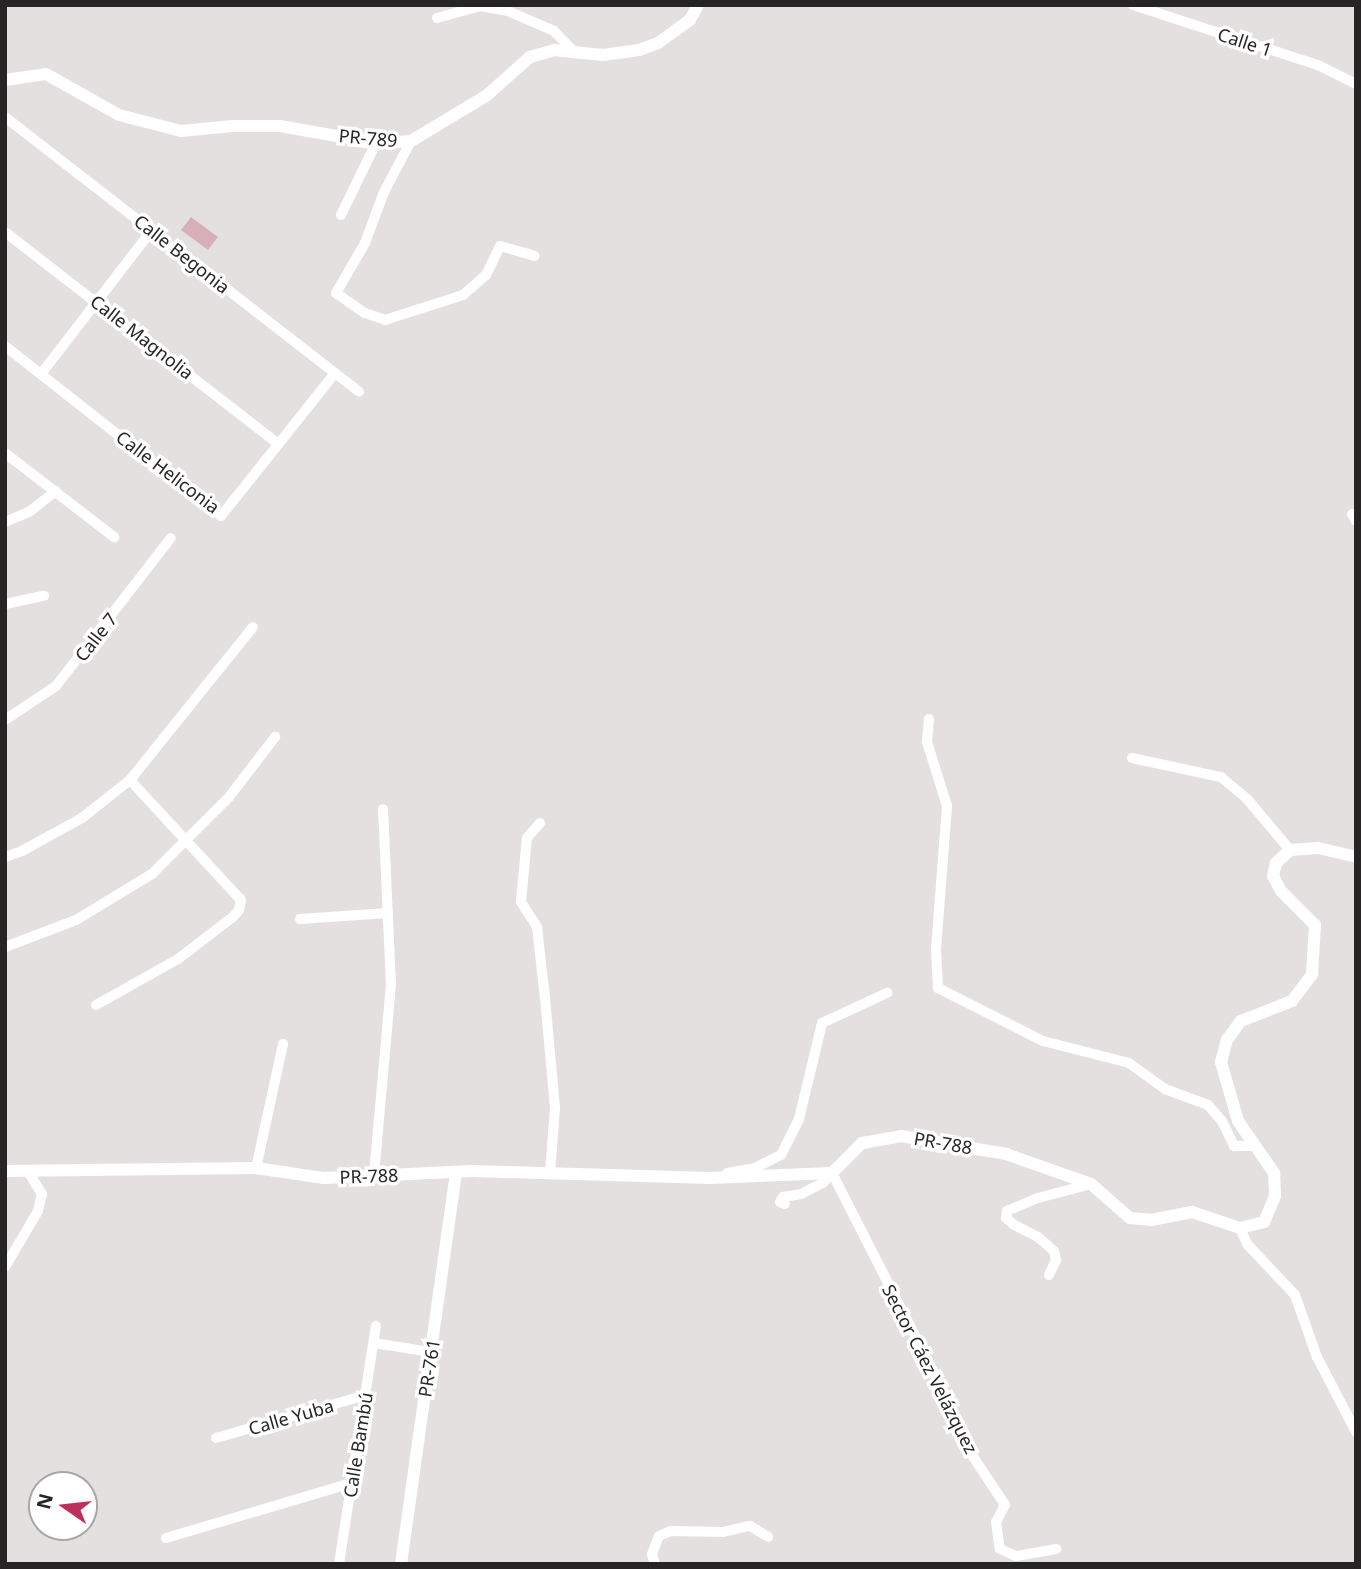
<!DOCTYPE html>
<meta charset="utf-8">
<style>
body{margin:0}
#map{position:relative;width:1361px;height:1569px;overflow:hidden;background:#e4e0e0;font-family:"Noto Sans",sans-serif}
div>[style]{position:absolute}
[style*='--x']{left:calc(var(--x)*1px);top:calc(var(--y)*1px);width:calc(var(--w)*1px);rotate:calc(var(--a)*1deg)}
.green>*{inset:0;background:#d6b0b6}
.minor>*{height:10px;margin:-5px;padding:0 5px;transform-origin:5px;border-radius:5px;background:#fff}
.tertiary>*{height:12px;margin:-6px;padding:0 6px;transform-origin:6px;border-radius:6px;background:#fff}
span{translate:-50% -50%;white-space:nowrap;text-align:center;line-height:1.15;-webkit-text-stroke:7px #fff;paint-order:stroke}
.street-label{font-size:18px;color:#262424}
.frame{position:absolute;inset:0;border:7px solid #262424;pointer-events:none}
.north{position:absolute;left:28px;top:1471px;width:70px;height:70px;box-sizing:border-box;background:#fff;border:2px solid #a8a7a7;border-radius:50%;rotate:284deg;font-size:19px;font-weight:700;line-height:28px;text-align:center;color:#262424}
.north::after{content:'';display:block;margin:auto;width:24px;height:32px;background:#be305b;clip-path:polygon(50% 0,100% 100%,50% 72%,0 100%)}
</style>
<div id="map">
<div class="green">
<div style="clip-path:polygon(191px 217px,218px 237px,208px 250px,181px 230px)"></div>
</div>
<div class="minor">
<div style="--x:1133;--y:5;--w:194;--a:18"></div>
<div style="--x:1318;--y:65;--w:42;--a:26.6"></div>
<div style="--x:437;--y:18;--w:45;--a:-15.6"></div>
<div style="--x:480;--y:6;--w:28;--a:10"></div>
<div style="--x:508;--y:11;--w:50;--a:23.5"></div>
<div style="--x:554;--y:31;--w:29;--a:46"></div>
<div style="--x:5;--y:117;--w:448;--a:37.8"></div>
<div style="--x:411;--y:141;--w:58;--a:117.9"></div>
<div style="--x:384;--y:192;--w:54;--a:110.4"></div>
<div style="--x:365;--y:243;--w:58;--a:120.1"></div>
<div style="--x:336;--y:293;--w:35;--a:35"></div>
<div style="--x:365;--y:313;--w:21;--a:19"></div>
<div style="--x:385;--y:320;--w:82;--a:-17.8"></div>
<div style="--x:463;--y:295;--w:30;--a:-41"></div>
<div style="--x:486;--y:275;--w:32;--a:-64"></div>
<div style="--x:500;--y:246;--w:36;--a:16"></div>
<div style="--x:341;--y:215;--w:80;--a:-64.1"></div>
<div style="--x:5;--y:232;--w:346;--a:37.8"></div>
<div style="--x:5;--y:346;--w:275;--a:38.2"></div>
<div style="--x:221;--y:516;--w:183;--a:-51.4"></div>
<div style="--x:41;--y:374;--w:182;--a:-52.4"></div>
<div style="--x:5;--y:453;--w:138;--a:37.6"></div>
<div style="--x:1352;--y:514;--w:8;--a:60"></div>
<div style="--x:5;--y:522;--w:26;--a:-23"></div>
<div style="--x:29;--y:512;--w:34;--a:-38"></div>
<div style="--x:5;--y:604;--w:40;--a:-12"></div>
<div style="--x:929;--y:719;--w:23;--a:95"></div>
<div style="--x:927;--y:742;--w:67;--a:72.6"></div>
<div style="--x:947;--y:806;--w:144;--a:94.4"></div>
<div style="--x:936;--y:950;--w:38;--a:87"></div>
<div style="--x:938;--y:988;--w:118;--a:26.8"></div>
<div style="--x:1043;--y:1041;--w:89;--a:14.3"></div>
<div style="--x:1129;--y:1063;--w:44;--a:35.8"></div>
<div style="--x:1165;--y:1089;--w:46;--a:20.4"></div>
<div style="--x:1208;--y:1105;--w:21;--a:49"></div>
<div style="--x:1222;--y:1121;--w:28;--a:64"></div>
<div style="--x:1234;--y:1146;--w:19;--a:0"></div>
<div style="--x:5;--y:720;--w:61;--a:-33.7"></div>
<div style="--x:56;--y:686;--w:187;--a:-52.2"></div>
<div style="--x:1132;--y:758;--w:91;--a:12.1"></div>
<div style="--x:1221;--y:777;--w:35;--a:40"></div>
<div style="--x:1248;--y:800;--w:65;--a:50"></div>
<div style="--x:540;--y:823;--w:20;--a:131"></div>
<div style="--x:527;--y:838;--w:64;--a:95.4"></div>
<div style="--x:521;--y:902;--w:30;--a:57"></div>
<div style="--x:537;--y:927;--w:71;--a:83.6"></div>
<div style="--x:545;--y:998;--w:109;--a:84.8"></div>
<div style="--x:555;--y:1107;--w:67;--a:94.3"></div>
<div style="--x:5;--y:857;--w:18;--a:-19"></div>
<div style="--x:22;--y:851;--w:68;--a:-28.8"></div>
<div style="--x:82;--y:818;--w:61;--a:-38.4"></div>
<div style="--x:130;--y:780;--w:196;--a:-51.2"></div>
<div style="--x:300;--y:919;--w:88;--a:-3.9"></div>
<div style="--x:5;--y:947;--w:76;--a:-20.8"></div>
<div style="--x:76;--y:920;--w:89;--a:-31.2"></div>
<div style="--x:152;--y:874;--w:109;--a:-45"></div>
<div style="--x:229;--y:797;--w:76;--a:-52.5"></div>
<div style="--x:96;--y:1005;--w:94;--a:-29.3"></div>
<div style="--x:178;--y:959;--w:69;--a:-37.4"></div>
<div style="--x:233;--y:917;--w:9;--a:-49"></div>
<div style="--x:239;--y:910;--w:10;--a:-79"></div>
<div style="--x:241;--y:900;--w:163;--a:-132.8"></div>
<div style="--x:256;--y:1168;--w:127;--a:-77.7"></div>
<div style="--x:727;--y:1173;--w:28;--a:-10"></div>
<div style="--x:755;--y:1168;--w:29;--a:-27"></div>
<div style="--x:781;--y:1155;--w:40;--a:-63.4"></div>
<div style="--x:799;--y:1119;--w:99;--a:-76.5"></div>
<div style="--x:822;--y:1023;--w:72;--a:-24.8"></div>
<div style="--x:374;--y:1175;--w:191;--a:-84.9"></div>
<div style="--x:391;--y:985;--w:176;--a:-92.6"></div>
<div style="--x:785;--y:1204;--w:5;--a:-158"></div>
<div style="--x:780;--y:1202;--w:6;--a:-59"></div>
<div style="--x:783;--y:1197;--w:18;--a:-9"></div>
<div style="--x:801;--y:1194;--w:25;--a:-27"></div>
<div style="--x:823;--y:1183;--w:13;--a:-48"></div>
<div style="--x:832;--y:1173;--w:256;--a:63"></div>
<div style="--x:948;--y:1401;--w:52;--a:67.4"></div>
<div style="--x:968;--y:1449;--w:67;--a:56.5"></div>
<div style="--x:1005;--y:1505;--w:19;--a:118"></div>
<div style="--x:996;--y:1522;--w:27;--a:82"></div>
<div style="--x:1000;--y:1549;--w:17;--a:24"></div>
<div style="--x:1016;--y:1556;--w:41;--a:-9.9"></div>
<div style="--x:1240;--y:1228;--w:17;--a:66"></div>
<div style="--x:1247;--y:1244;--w:70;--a:46.7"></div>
<div style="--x:1295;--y:1295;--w:66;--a:70.5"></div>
<div style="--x:1317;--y:1357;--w:85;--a:62.5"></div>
<div style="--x:5;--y:1267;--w:65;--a:-59.5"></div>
<div style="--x:38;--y:1211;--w:17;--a:-77"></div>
<div style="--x:42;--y:1194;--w:28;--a:-122"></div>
<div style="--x:1049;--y:1275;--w:17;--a:-65"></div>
<div style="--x:1056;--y:1260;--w:9;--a:-103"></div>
<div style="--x:1054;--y:1251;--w:21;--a:-139"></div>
<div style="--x:1038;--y:1237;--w:28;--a:-153"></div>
<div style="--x:1013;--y:1224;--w:9;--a:-139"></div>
<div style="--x:1006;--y:1218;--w:7;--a:-82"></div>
<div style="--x:1007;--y:1211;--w:34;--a:-23"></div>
<div style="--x:1038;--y:1198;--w:55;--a:-14.8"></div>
<div style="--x:374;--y:1343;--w:58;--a:9"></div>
<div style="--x:216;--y:1438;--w:156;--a:-16"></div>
<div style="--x:166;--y:1538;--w:194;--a:-16.5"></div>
<div style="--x:339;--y:1564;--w:241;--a:-81.2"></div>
<div style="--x:655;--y:1564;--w:10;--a:-107"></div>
<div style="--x:652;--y:1554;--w:19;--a:-69"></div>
<div style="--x:659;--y:1536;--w:13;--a:-23"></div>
<div style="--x:671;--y:1531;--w:52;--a:1.1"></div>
<div style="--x:723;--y:1532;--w:28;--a:-13"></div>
<div style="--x:750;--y:1526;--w:21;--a:31"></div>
</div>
<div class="tertiary">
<div style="--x:5;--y:80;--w:41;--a:-8.3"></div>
<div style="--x:46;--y:74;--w:84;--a:29.3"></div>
<div style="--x:119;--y:115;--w:64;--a:14.5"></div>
<div style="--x:181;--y:131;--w:52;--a:-5.5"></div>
<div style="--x:233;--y:126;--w:47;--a:0"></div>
<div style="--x:280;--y:126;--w:97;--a:10"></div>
<div style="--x:376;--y:143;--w:35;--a:-3"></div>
<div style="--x:411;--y:141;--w:87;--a:-31"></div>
<div style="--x:486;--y:96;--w:59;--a:-41.6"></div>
<div style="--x:530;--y:57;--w:25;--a:-16"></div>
<div style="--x:554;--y:50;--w:49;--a:5.8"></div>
<div style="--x:603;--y:55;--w:36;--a:-8"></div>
<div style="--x:639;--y:50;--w:20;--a:-20"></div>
<div style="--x:658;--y:43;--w:39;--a:-36"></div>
<div style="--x:690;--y:20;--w:17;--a:-62"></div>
<div style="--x:5;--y:1171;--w:251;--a:-0.7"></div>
<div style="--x:256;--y:1168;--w:69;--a:8.4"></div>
<div style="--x:324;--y:1178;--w:148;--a:-2.7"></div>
<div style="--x:472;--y:1171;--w:239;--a:1.7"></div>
<div style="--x:711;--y:1178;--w:121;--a:-2.4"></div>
<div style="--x:832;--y:1173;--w:42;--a:-45"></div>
<div style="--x:862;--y:1143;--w:40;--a:-10"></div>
<div style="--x:901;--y:1136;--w:107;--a:9.7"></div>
<div style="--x:1006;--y:1154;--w:90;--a:19.4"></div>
<div style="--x:1091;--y:1184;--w:52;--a:41.1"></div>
<div style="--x:1130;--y:1218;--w:21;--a:5"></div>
<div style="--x:1151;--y:1220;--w:42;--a:-11"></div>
<div style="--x:1192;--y:1212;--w:51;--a:18.4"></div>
<div style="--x:1240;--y:1228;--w:25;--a:-14"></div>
<div style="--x:1264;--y:1222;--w:28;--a:-67"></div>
<div style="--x:1275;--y:1196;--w:23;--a:-92"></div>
<div style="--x:1274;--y:1173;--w:63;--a:-124.7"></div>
<div style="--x:1238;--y:1121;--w:61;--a:-106.1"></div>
<div style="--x:1221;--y:1062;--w:23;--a:-75"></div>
<div style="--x:1227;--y:1040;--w:24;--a:-54"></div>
<div style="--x:1241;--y:1021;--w:55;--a:-21.4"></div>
<div style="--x:1292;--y:1001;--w:34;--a:-53"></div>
<div style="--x:1312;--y:974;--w:49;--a:-86.5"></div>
<div style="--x:1315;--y:925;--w:48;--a:-135"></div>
<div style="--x:1281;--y:891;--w:17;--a:-118"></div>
<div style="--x:1273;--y:876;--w:13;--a:-77"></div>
<div style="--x:1276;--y:863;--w:19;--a:-43"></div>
<div style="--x:1290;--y:850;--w:28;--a:-4"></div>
<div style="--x:1318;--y:848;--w:39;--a:13"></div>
<div style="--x:401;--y:1564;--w:395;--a:-82"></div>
</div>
<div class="street-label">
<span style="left:1245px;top:42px;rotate:18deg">Calle 1</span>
<span style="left:368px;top:138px;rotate:5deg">PR-789</span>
<span style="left:182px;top:254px;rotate:38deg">Calle Begonia</span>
<span style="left:142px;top:337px;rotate:38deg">Calle Magnolia</span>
<span style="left:168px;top:472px;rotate:37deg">Calle Heliconia</span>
<span style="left:96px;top:637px;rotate:-52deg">Calle 7</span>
<span style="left:943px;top:1143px;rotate:10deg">PR-788</span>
<span style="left:369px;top:1176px;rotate:-2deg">PR-788</span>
<span style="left:429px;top:1368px;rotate:-81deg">PR-761</span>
<span style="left:930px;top:1369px;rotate:63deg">Sector Cáez Velázquez</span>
<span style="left:291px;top:1417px;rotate:-16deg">Calle Yuba</span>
<span style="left:358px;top:1445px;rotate:-81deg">Calle Bambú</span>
</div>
<div class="frame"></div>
<div class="north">N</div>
</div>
